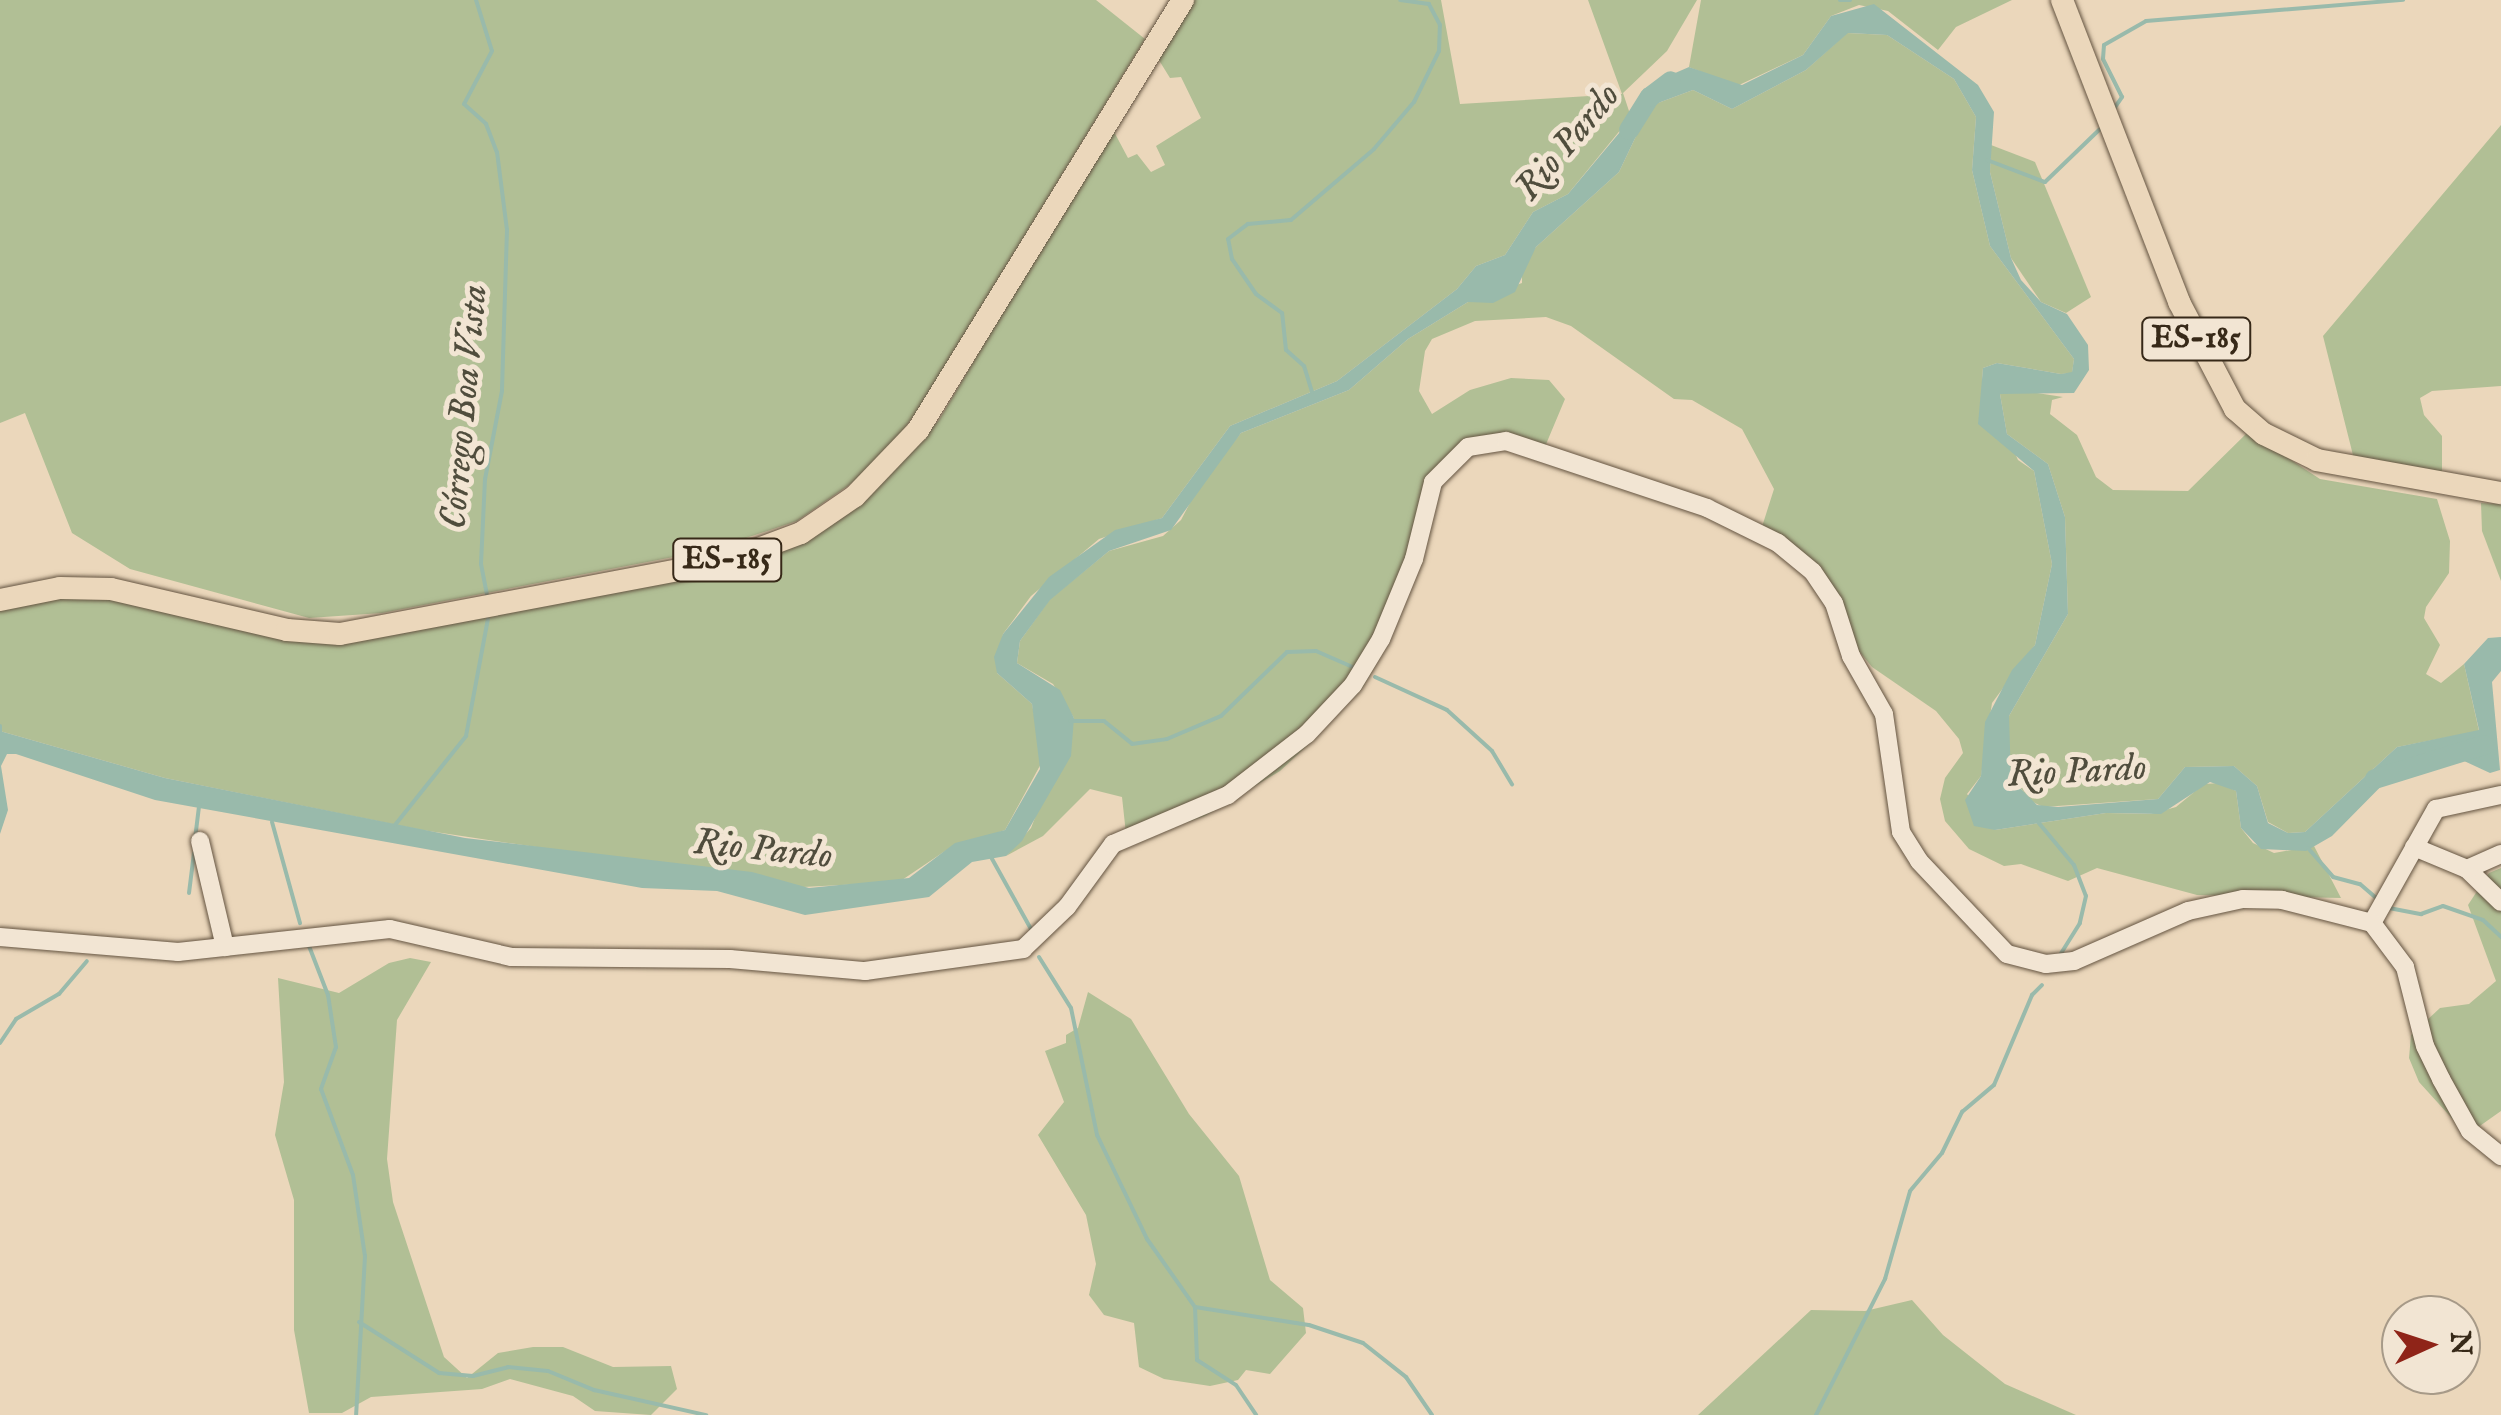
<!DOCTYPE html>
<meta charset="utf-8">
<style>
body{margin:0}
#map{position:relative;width:2501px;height:1415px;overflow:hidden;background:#ebd7bb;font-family:"IM FELL English",serif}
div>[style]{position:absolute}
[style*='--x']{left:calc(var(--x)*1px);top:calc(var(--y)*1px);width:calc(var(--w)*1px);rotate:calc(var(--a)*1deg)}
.green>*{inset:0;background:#b1bf95}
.water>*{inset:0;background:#99baab}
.stream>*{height:4px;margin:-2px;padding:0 2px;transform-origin:2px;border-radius:2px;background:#99baab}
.river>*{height:20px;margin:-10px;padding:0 10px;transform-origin:10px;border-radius:10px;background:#99baab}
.roads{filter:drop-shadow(0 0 2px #645441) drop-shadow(0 0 2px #645441)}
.minor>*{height:18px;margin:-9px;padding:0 9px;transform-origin:9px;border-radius:9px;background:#f2e5d3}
.major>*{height:22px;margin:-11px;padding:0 11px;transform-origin:11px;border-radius:11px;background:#ebd7bb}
span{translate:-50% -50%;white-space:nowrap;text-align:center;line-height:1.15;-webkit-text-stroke:10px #f2e5d3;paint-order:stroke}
.shield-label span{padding:2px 8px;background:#f2e5d3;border:2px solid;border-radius:8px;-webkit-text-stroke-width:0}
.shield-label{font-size:32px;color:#372918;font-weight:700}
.water-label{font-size:38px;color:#504d3d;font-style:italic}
.north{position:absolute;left:2381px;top:1295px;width:100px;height:100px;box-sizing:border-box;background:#f2e5d3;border:2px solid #a79a88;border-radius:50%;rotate:87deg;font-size:28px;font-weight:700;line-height:40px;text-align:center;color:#372918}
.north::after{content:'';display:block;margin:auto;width:35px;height:45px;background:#8f2418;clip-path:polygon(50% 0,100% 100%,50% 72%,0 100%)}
</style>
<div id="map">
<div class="green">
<div style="clip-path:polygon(0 0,1096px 0,1145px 39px,921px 405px,886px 455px,849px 485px,797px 521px,710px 550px,382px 613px,309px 618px,130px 569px,72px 533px,25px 413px,0 423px)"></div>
<div style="clip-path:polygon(1194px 0,1441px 0,1460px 104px,1622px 94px,1588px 0,1697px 0,1667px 51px,1623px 93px,1631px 117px,1568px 194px,1533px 212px,1505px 255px,1476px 266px,1457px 289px,1337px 381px,1230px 426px,1162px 518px,1099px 539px,1031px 596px,1003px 634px,997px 673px,1032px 704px,1043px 760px,1005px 830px,945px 851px,899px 882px,803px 887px,422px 830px,165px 778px,0 731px,0 601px,91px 587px,286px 633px,636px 584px,865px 500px,939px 420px,1112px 128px,1128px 158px,1137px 154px,1151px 172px,1165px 165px,1156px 146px,1201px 118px,1181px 77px,1170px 78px,1157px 57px)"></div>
<div style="clip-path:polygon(1701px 0,2012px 0,1956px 27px,1938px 50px,1888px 11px,1859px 5px,1831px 16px,1803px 55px,1737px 86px,1689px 67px)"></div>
<div style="clip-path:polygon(1847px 33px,1887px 35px,1954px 79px,1976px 117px,1972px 170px,1990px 246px,2074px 359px,2072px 373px,2061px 374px,1997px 363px,1983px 368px,1982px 380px,2018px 460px,2034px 471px,2052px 564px,2035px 645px,1992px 703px,1981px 776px,1967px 794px,1995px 830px,2106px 813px,2151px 814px,2176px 807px,2204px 784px,2220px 783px,2236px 791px,2241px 828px,2253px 843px,2274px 853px,2314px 846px,2341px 898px,2197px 895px,2097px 868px,2068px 881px,2021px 864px,2004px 866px,1969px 849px,1945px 821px,1940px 799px,1945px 778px,1963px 753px,1959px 739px,1936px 711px,1872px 667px,1854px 645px,1842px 610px,1760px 533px,1774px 489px,1742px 429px,1692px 400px,1674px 399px,1571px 326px,1546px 317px,1475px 321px,1432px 339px,1425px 351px,1419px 391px,1432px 414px,1470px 390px,1511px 378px,1549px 380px,1565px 399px,1544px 449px,1482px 448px,1440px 481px,1420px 563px,1390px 641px,1361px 690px,1311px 742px,1280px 771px,1205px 816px,1127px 843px,1122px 797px,1090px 789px,1043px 836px,1006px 856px,1031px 828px,1074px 718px,1053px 684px,1017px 663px,1020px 641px,1050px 599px,1109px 551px,1163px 536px,1181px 520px,1201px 482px,1241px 433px,1349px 390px,1408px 339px,1468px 302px,1522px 283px,1522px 267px,1536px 247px,1619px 172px,1648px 111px,1658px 103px,1693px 90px,1732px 109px,1806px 70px)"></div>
<div style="clip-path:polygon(2501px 125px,2501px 386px,2432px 391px,2420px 398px,2424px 415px,2442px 436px,2442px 481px,2357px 471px,2323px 336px)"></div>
<div style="clip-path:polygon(1991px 145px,2035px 162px,2091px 297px,2066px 313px,2041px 302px,2011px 258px,1990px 172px)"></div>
<div style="clip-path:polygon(2012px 389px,2063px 397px,2052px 400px,2050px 414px,2077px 435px,2096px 477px,2113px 490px,2188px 491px,2248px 432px,2320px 479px,2437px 499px,2450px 541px,2449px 573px,2426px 607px,2424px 618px,2440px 645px,2426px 674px,2441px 683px,2464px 664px,2479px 731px,2397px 747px,2305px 832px,2288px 833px,2268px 822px,2257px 786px,2234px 766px,2185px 767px,2158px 799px,2043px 807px,2031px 801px,2009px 774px,2009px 716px,2068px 614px,2065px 517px,2048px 464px,2007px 434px,2000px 394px)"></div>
<div style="clip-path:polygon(2481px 503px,2501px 504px,2501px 581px,2482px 531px)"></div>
<div style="clip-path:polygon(2501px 868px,2501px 1111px,2467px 1135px,2419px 1082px,2409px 1058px,2411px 1035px,2440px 1008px,2469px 1004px,2496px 981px,2468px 905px,2489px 873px)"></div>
<div style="clip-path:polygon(410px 958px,431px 962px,397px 1020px,387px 1159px,393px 1202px,444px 1357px,467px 1378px,498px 1353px,533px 1347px,563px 1347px,613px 1367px,671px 1366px,677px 1389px,651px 1415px,595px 1411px,573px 1396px,510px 1379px,482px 1389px,371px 1397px,342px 1413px,309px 1413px,294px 1330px,294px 1200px,275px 1135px,284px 1082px,278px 978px,339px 993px,389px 963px)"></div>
<div style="clip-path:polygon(1088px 992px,1131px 1019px,1189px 1114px,1239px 1176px,1270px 1280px,1303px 1308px,1306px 1333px,1270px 1374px,1246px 1370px,1238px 1380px,1210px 1386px,1164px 1379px,1139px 1367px,1134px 1323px,1104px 1315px,1089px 1295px,1096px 1264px,1086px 1215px,1038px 1135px,1064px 1102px,1045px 1051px,1066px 1043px,1066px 1035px,1078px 1028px)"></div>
<div style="clip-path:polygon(1912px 1300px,1943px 1335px,2005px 1384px,2076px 1415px,1698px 1415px,1811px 1310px,1865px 1311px)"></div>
</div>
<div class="water">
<div style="clip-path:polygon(1874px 4px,1978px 85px,1994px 112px,1990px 172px,2011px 258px,2021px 280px,2041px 302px,2067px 314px,2088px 345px,2089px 370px,2074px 393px,2000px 394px,2007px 434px,2048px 464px,2065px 517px,2068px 614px,2009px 716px,2011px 779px,2037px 805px,2058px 807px,2158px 799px,2185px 767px,2234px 766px,2257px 786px,2268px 823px,2288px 833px,2305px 832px,2397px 747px,2479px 730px,2464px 664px,2488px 638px,2501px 637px,2501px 671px,2492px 682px,2500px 770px,2490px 773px,2449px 754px,2408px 759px,2332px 836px,2306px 851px,2261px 849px,2241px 828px,2236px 791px,2210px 782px,2161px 814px,2106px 813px,1995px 830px,1974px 826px,1965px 800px,1981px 776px,1985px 722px,2012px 670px,2035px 645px,2052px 564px,2034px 471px,1978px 424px,1983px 368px,1997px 363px,2061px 374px,2072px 372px,2074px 359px,1990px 246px,1972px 170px,1976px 117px,1954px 79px,1887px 35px,1848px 33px,1806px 70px,1732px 109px,1693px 90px,1658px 103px,1648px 111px,1619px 172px,1536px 247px,1515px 292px,1493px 303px,1468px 302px,1408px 339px,1349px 390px,1241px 433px,1171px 530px,1109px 551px,1050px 600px,1020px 641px,1017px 663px,1060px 690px,1074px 718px,1071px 756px,1022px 841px,1006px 856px,972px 862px,929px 897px,805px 915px,717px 891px,642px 888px,155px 800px,16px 754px,7px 754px,1px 766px,8px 810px,0 834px,0 731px,165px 778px,465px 838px,752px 872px,809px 888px,909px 878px,955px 843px,1005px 830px,1040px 769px,1032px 704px,997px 673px,994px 657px,1003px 634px,1049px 577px,1115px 530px,1162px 518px,1230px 426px,1337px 381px,1457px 289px,1476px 266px,1505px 255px,1533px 212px,1568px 194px,1666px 77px,1689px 67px,1742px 85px,1803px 55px,1831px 16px)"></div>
</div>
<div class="stream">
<div style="--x:476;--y:0;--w:53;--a:72.6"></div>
<div style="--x:492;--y:51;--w:60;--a:117.8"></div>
<div style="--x:464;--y:104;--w:30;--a:42"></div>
<div style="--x:486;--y:124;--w:30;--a:69"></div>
<div style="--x:497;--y:152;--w:79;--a:82.7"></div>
<div style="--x:507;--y:230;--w:161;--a:91.8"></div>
<div style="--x:502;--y:391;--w:90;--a:100.9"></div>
<div style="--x:485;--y:479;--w:85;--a:92.7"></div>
<div style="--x:481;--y:564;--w:32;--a:79"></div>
<div style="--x:1840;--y:0;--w:10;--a:0"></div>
<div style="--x:2113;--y:110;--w:16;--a:-55"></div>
<div style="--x:2122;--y:97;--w:42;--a:-116.6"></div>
<div style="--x:2103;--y:59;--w:14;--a:-86"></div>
<div style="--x:2104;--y:45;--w:48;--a:-29.7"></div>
<div style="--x:2146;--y:21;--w:258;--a:-4.7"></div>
<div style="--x:1987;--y:160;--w:62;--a:20.8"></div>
<div style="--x:2045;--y:182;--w:76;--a:-43.9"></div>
<div style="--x:1312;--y:392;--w:27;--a:-107"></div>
<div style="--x:1304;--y:366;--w:24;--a:-138"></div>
<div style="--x:1286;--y:350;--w:37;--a:-96"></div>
<div style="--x:1282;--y:313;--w:32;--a:-144"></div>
<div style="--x:1256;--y:294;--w:42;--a:-124.4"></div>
<div style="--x:1232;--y:259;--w:20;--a:-101"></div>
<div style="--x:1228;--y:239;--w:25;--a:-37"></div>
<div style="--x:1248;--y:224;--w:43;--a:-5.3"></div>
<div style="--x:1291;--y:220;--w:109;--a:-40.5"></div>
<div style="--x:1374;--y:149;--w:62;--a:-49.6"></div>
<div style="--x:1414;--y:102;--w:57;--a:-63.9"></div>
<div style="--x:1439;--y:51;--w:26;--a:-88"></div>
<div style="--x:1440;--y:25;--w:24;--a:-118"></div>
<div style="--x:1429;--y:4;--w:29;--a:-172"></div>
<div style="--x:1375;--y:677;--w:79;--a:24.6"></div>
<div style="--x:1447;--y:710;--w:61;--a:42.3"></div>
<div style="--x:1492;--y:751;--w:39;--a:59"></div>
<div style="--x:1070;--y:721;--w:34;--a:0"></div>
<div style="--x:1104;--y:721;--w:36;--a:39"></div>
<div style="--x:1132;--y:744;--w:35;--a:-8"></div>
<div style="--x:1167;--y:739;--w:59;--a:-23.1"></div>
<div style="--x:1221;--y:716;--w:92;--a:-44.1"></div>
<div style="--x:1287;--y:652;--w:29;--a:-2"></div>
<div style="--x:1316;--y:651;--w:43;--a:23.6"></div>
<div style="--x:0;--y:726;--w:12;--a:90"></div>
<div style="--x:272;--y:822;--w:105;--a:74.5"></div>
<div style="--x:2038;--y:822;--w:56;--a:50.1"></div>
<div style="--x:2074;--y:865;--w:33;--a:69"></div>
<div style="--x:2086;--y:896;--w:28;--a:103"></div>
<div style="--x:2080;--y:923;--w:36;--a:122"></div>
<div style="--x:395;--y:825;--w:114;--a:-51.4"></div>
<div style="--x:466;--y:736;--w:119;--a:-79.4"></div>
<div style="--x:195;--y:839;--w:35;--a:-83"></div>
<div style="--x:2308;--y:848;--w:38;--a:49"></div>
<div style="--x:2333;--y:877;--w:28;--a:15"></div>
<div style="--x:2360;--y:884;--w:23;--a:41"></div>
<div style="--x:991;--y:857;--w:85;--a:61"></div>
<div style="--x:189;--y:893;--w:40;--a:-82.9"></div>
<div style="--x:2389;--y:908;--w:33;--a:11"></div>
<div style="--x:2421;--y:914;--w:23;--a:-20"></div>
<div style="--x:2443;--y:906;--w:42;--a:19.3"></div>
<div style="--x:2483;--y:920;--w:25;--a:43"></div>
<div style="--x:309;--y:946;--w:53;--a:68.8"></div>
<div style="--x:328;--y:995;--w:53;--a:81.3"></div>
<div style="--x:336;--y:1047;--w:45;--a:109.7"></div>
<div style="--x:321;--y:1089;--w:92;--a:69.6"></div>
<div style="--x:353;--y:1175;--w:82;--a:81.6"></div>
<div style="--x:365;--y:1256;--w:159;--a:93.2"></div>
<div style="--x:1039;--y:957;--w:60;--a:57.9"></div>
<div style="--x:1071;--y:1008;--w:130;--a:78.4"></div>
<div style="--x:1097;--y:1135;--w:115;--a:64.3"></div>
<div style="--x:1147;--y:1239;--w:83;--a:54.8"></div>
<div style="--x:1195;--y:1307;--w:53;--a:87.8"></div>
<div style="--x:1197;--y:1360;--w:46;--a:32.7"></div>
<div style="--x:1236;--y:1385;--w:36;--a:56"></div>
<div style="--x:0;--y:1043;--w:29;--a:-56"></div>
<div style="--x:16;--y:1019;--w:50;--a:-30.2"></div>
<div style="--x:59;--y:994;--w:43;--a:-49.7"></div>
<div style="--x:1195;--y:1307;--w:115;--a:9"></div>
<div style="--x:1309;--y:1325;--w:57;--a:18.4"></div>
<div style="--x:1363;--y:1343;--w:55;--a:38.3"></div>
<div style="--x:1406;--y:1377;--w:46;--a:55.6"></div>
<div style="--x:359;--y:1322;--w:95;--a:32.5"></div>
<div style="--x:439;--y:1373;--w:34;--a:5"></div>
<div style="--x:473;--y:1376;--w:36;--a:-14"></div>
<div style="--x:508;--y:1367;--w:40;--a:5.7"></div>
<div style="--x:548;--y:1371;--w:50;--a:22.4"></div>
<div style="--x:594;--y:1390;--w:115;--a:12.6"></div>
<div style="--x:1816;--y:1415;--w:153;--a:-63.1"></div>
<div style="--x:1885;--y:1279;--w:91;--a:-74.1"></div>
<div style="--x:1910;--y:1191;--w:50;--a:-49.9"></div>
<div style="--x:1942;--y:1153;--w:46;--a:-64"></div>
<div style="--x:1962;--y:1112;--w:42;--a:-40.2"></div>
<div style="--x:1994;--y:1085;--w:98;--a:-67.1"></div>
<div style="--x:2032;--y:995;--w:14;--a:-45"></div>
</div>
<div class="river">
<div style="--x:1629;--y:130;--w:39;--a:-58"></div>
<div style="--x:1650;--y:97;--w:26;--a:-37"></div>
<div style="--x:2375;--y:779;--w:114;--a:-17.3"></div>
</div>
<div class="roads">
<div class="minor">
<div style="--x:200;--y:841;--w:109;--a:76.7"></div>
<div style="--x:2414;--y:847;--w:57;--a:22.5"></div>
<div style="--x:2467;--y:869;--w:47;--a:44.1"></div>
<div style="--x:2467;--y:869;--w:37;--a:-24"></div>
<div style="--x:2372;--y:923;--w:131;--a:-60.7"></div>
<div style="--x:2436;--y:809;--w:66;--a:-12.2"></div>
<div style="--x:0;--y:937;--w:179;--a:4.8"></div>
<div style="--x:178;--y:952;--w:213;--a:-6.2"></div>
<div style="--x:390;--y:929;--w:124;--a:13"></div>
<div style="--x:511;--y:957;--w:219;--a:0.5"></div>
<div style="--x:730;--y:959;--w:136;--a:5.1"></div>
<div style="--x:865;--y:971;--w:160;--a:-7.9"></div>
<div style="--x:1023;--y:949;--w:61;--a:-43.7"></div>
<div style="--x:1067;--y:907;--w:78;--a:-53.9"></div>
<div style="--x:1113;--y:844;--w:125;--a:-23.1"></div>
<div style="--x:1228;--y:795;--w:100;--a:-37.7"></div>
<div style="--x:1307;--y:734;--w:67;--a:-46.8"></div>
<div style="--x:1353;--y:685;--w:54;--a:-58.7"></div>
<div style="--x:1381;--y:639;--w:87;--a:-67.6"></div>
<div style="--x:1414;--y:559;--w:79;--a:-76.1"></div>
<div style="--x:1433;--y:482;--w:49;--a:-45"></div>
<div style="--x:1468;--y:447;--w:38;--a:-9"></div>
<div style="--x:1506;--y:441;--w:212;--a:18.4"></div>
<div style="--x:1707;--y:508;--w:79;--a:26.2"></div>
<div style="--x:1778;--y:543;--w:45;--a:39.6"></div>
<div style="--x:1813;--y:572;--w:37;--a:56"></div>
<div style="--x:1834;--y:603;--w:56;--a:72.2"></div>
<div style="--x:1851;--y:656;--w:67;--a:60.4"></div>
<div style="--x:1884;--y:714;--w:119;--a:81.8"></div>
<div style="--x:1901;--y:832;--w:34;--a:58"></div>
<div style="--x:1919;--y:861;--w:128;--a:46.6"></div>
<div style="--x:2007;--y:954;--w:40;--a:14.4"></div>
<div style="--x:2046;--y:964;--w:28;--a:-6"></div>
<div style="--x:2074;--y:961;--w:124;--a:-23.7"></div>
<div style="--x:2188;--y:911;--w:56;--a:-12.3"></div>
<div style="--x:2243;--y:899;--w:39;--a:1"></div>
<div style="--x:2282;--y:900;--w:93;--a:14.3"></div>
<div style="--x:2372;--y:923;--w:55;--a:53.1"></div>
<div style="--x:2405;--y:967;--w:81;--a:75.8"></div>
<div style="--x:2425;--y:1046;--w:37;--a:64"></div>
<div style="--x:2441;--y:1079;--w:60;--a:60.9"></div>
<div style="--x:2470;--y:1131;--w:40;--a:39"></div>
</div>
<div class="major">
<div style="--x:2062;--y:0;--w:324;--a:68.8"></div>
<div style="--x:2179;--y:302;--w:121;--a:62.4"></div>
<div style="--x:2235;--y:409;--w:38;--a:41"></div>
<div style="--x:2264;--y:434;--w:59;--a:26.1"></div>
<div style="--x:2317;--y:460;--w:187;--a:10.2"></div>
<div style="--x:0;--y:600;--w:61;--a:-11.3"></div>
<div style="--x:60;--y:588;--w:51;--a:1.1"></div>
<div style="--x:111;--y:589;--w:181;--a:13.1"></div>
<div style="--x:287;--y:630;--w:53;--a:4.3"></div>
<div style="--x:340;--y:634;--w:393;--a:-10.7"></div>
<div style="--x:726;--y:561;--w:80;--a:-20.5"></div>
<div style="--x:801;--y:533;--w:65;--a:-34.4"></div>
<div style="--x:855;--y:496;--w:91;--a:-46.3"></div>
<div style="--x:918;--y:430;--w:505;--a:-58.36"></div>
</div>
</div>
<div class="shield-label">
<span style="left:2196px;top:339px">ES-185</span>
<span style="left:727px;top:560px">ES-185</span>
</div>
<div class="water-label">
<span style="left:1569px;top:143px;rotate:-50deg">Rio Pardo</span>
<span style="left:466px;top:407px;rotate:-85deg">Córrego Boa Vista</span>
<span style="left:2077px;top:773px;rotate:-3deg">Rio Pardo</span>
<span style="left:763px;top:851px;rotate:6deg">Rio Pardo</span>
</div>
<div class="north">N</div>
</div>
